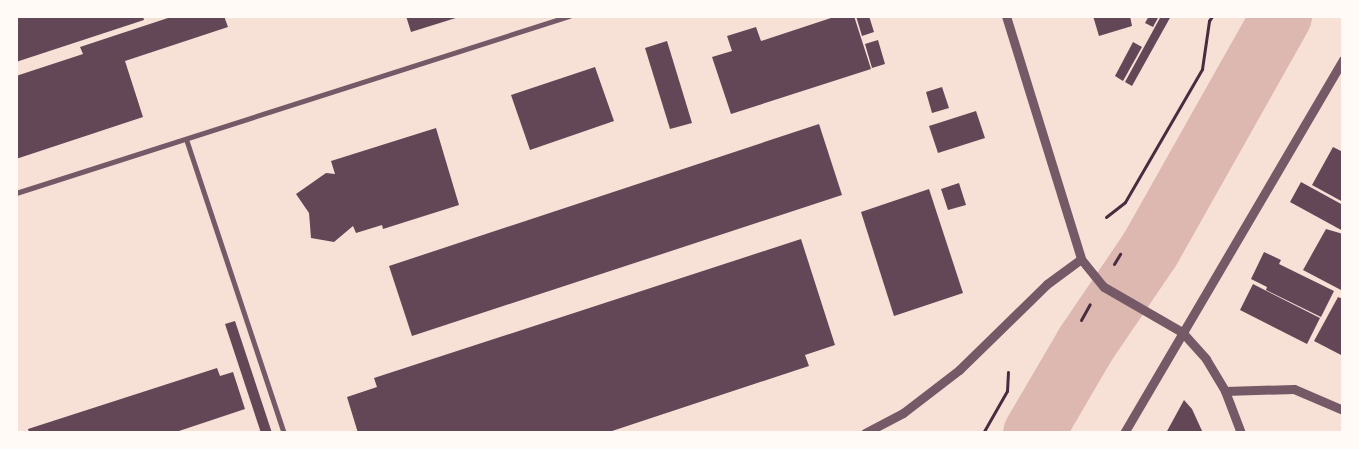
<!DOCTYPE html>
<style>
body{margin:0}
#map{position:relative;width:1359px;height:449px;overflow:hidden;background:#f7e1d7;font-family:Signika,sans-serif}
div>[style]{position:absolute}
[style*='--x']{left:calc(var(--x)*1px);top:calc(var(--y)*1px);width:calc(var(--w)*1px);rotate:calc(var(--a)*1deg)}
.river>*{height:61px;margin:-30.5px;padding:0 30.5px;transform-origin:30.5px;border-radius:30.5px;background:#dcb8b0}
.building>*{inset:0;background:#644757}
.path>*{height:3px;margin:-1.5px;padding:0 1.5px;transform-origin:1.5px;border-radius:1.5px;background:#4a2c40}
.minor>*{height:5px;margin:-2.5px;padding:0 2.5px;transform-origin:2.5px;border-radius:2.5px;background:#755966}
.tertiary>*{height:9px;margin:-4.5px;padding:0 4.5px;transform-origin:4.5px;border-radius:4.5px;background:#755966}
span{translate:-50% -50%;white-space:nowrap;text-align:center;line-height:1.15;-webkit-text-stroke:5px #fffaf5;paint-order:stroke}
.frame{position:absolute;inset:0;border:18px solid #fffaf5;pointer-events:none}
</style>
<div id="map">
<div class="river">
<div style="--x:1033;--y:433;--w:103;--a:-59.7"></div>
<div style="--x:1085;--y:344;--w:114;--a:-55.8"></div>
<div style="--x:1149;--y:250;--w:269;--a:-60.6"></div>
</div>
<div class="building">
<div style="clip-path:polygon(16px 16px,143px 16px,144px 20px,16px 62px)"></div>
<div style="clip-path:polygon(174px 16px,224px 16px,228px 27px,125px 61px,143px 117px,16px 159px,16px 76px,83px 54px,80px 47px)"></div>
<div style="clip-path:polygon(406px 16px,459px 16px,459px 17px,411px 32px)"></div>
<div style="clip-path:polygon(837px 16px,854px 16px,871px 69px,731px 114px,712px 57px,732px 51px,727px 36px,756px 27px,761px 41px)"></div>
<div style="clip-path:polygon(856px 16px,869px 16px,874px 32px,862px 36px)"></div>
<div style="clip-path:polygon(1093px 16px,1130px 16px,1132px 26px,1099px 36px)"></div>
<div style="clip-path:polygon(1149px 16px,1159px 16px,1153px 27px,1145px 23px)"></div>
<div style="clip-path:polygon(1161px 16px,1171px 16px,1132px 86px,1125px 82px)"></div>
<div style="clip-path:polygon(878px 40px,885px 64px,872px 68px,865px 44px)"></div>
<div style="clip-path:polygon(667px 41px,692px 123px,670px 129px,645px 48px)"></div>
<div style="clip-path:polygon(1133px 42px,1142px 47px,1123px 81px,1115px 76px)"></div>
<div style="clip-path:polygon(595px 67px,614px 121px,530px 150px,511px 95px)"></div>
<div style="clip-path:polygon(942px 87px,949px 108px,932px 113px,926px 92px)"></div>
<div style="clip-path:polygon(976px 111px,985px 138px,938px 153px,929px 126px)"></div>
<div style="clip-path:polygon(819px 124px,842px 195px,412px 336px,389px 266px)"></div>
<div style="clip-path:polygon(436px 128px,459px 205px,383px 229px,382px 225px,356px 233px,353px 226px,334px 242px,311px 238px,309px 213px,296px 194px,326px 173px,335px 174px,331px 161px)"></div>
<div style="clip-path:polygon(1333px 147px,1343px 152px,1343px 202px,1312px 185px)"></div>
<div style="clip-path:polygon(1301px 182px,1343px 205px,1343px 231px,1290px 202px)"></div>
<div style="clip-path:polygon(959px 183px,966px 205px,948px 210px,941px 189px)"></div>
<div style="clip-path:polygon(929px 189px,963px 293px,894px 316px,861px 212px)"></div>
<div style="clip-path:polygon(1326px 229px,1343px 234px,1341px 290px,1303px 270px)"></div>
<div style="clip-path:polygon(801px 239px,835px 345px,805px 355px,809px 366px,606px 433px,358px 433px,347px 397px,377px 387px,374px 378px)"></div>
<div style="clip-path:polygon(1264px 252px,1281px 260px,1279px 264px,1334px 291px,1321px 317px,1266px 290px,1267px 287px,1251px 279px)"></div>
<div style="clip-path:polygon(1253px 284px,1320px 318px,1307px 344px,1240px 310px)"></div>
<div style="clip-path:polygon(1338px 297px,1343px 299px,1343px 356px,1314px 341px)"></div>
<div style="clip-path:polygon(235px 321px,272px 433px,261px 433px,225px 324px)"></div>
<div style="clip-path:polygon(217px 368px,220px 376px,233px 372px,245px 409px,173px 433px,29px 433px,28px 429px)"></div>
<div style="clip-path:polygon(1184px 400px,1192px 409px,1203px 433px,1166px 433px)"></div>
</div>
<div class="path">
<div style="--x:1106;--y:217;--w:24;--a:-38"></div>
<div style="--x:1125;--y:202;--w:154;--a:-59.9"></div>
<div style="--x:1202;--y:69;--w:49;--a:-81.7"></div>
<div style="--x:1209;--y:21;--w:6;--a:-59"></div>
<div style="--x:1114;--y:264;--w:12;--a:-59"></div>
<div style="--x:1081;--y:320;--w:18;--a:-61"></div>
<div style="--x:983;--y:433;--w:48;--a:-60.3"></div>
<div style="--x:1007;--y:391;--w:19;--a:-87"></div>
</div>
<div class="minor">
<div style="--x:186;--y:139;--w:310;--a:71.6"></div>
<div style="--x:16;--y:193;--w:581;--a:-17.75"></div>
</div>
<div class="tertiary">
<div style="--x:1006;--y:16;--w:254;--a:72.8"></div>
<div style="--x:1081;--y:259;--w:36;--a:51"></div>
<div style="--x:1104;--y:287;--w:90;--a:30"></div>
<div style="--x:1182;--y:332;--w:36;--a:48"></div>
<div style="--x:1206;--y:359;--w:37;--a:59"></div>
<div style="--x:1225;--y:391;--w:45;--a:69.1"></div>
<div style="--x:1225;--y:391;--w:69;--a:-1.7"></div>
<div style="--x:1294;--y:389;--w:53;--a:23.2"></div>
<div style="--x:865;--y:433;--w:43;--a:-27.8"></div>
<div style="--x:903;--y:413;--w:71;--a:-37.5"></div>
<div style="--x:959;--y:370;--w:123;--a:-44.3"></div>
<div style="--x:1047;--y:284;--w:42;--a:-36.3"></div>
<div style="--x:1124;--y:433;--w:433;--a:-59.6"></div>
</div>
<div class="frame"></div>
</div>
